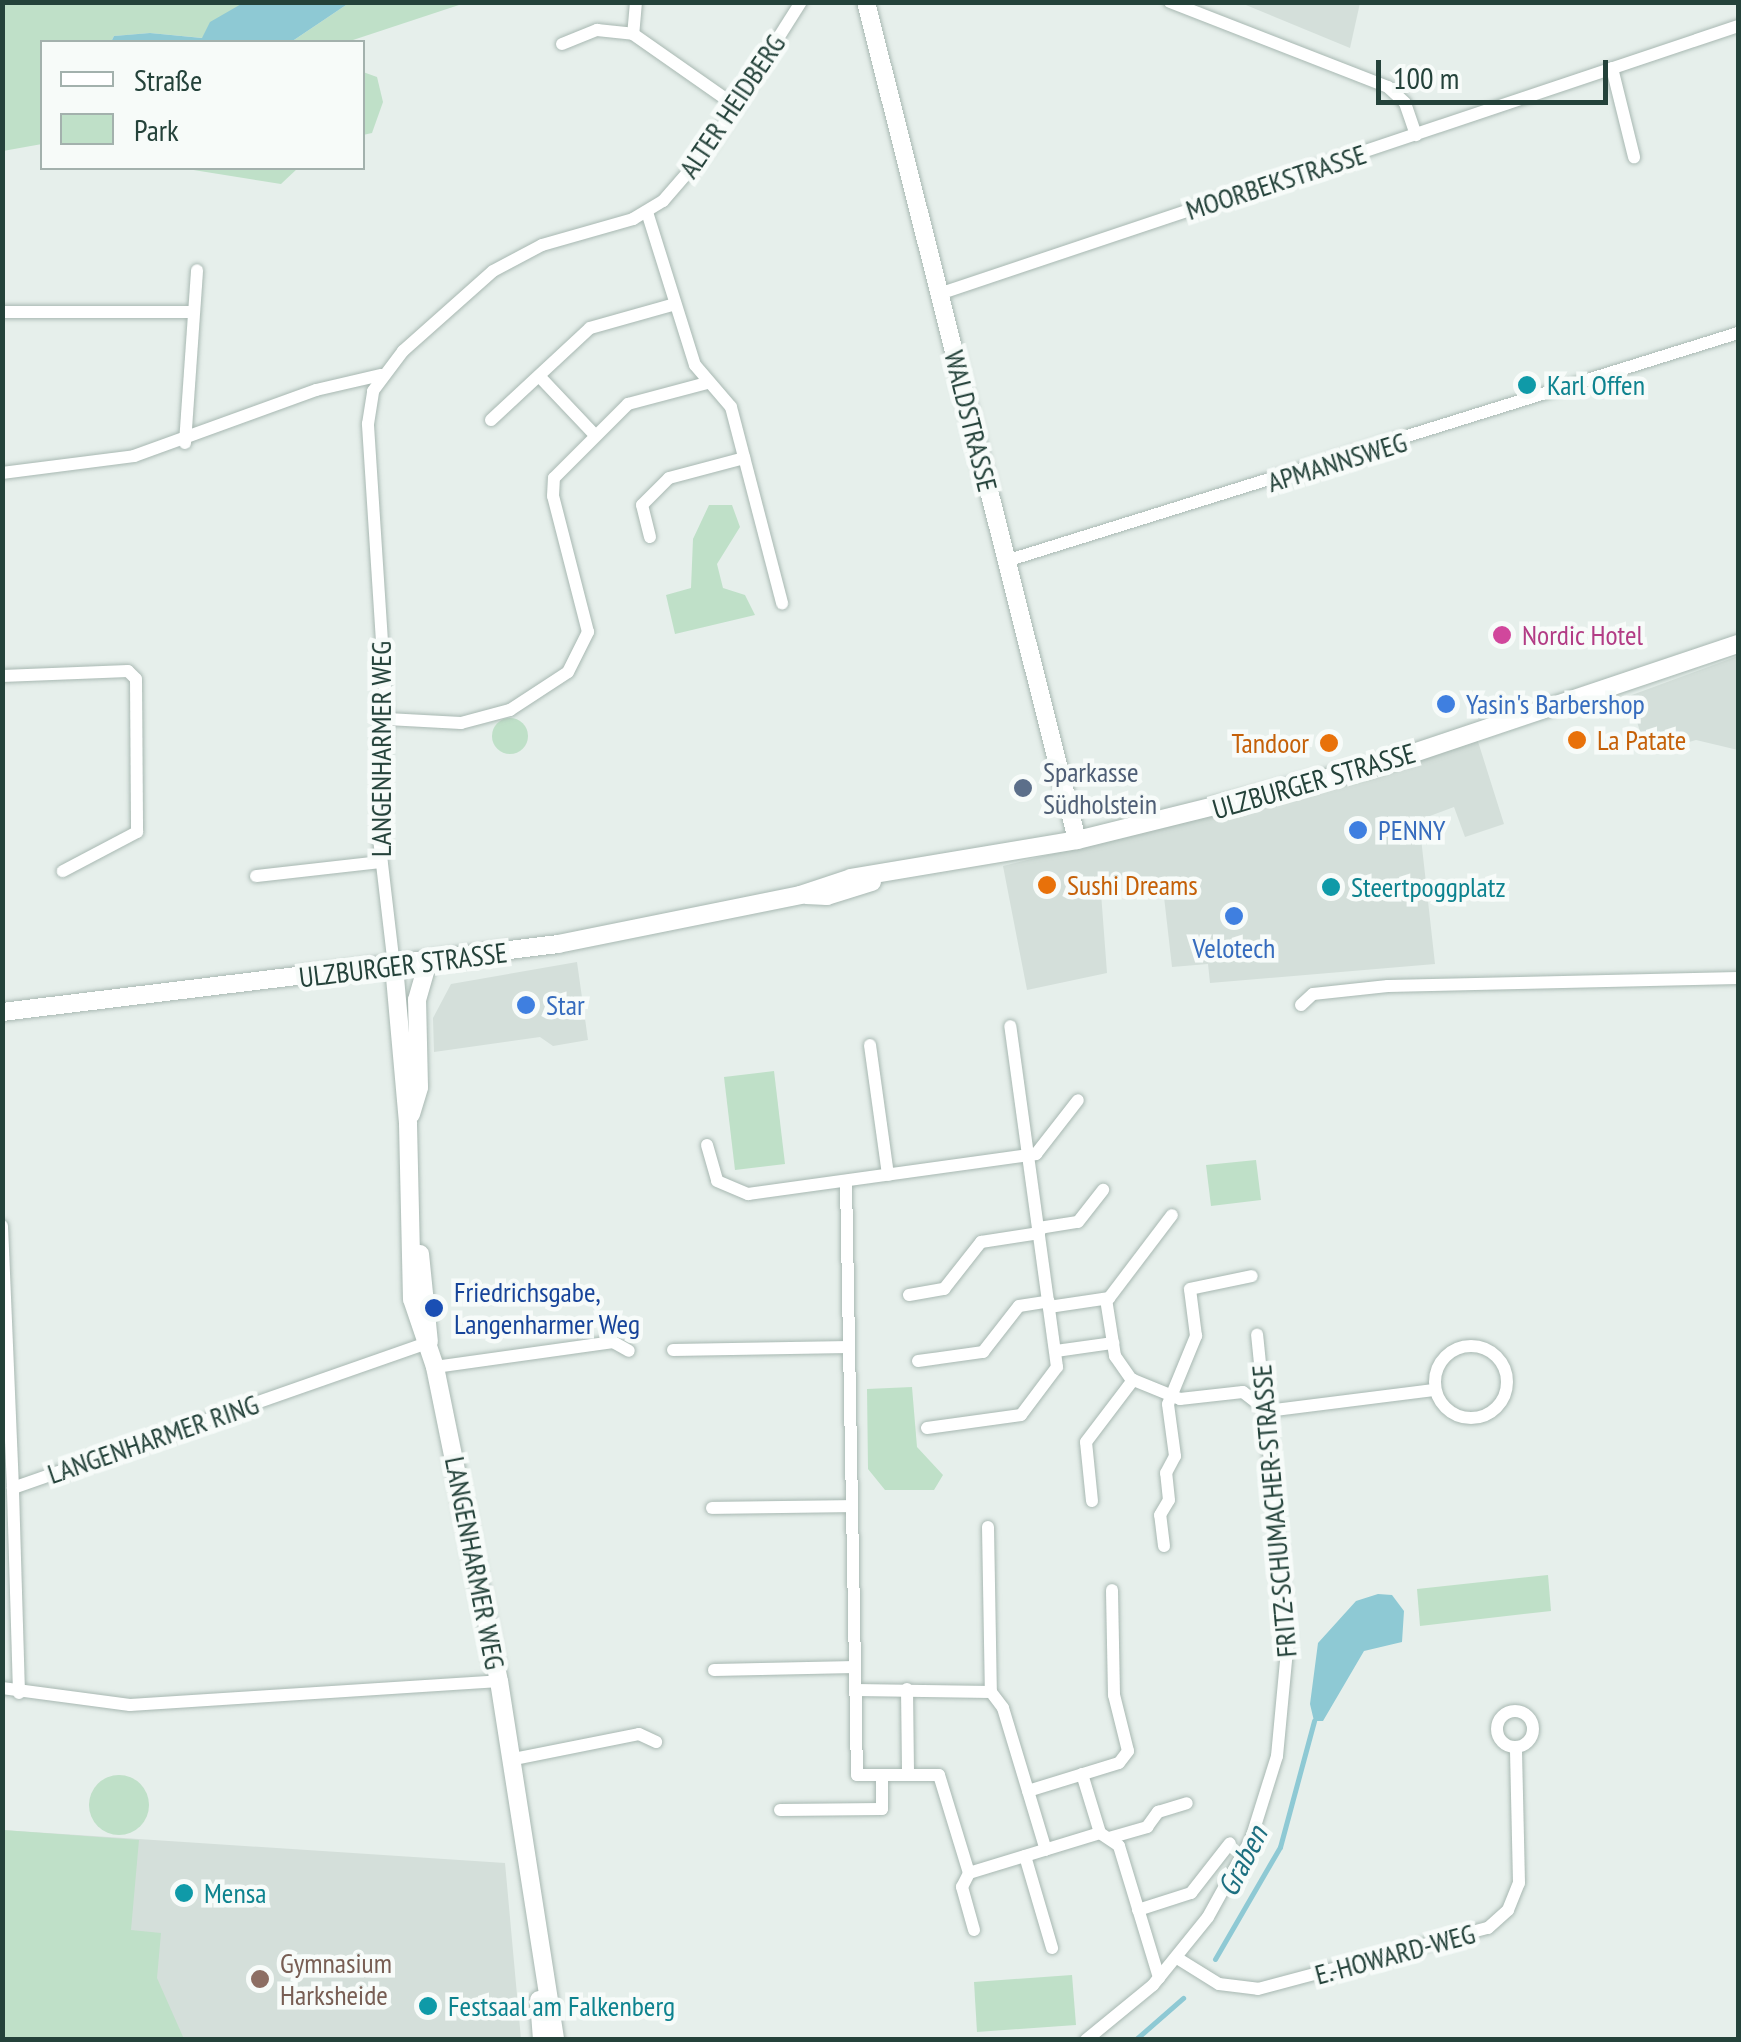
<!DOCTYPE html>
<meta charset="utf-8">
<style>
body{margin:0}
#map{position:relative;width:1741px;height:2042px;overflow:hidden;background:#e6efeb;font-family:"PT Sans Narrow",sans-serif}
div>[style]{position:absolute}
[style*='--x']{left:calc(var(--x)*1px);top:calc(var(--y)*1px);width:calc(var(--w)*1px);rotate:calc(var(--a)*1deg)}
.built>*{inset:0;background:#d4dfda}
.green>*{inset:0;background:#bfe0c8}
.round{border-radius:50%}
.water>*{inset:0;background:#8ec9d4}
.stream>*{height:5px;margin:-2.5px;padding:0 2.5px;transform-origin:2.5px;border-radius:2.5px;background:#8ec9d4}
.roads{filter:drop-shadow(0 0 2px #a8b8b2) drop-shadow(0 0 2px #a8b8b2)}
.street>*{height:12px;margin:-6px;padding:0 6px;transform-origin:6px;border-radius:6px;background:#fff}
.street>.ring{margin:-6px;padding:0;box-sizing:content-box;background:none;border:12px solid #fff;border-radius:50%}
.secondary>*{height:18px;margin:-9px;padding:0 9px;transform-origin:9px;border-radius:9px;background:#fff}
.dots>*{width:28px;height:28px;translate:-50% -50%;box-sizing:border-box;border:5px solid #f7fbf9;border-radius:50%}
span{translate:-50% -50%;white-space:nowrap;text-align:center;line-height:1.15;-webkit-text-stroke:9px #f7fbf9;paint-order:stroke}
.street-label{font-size:28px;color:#24423a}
.culture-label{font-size:28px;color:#0d838f}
.left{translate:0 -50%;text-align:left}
.hotel-label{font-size:28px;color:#b23c85}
.shop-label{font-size:28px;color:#366cbe}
.food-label{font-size:28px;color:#c56008}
.right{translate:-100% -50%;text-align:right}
.service-label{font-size:28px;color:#4e5e75}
.transit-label{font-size:28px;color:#164399}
.education-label{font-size:28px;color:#785e54}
.water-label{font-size:30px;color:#1c6f80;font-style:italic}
.frame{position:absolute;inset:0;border:5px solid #24423a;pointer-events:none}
.legend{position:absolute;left:40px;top:40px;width:325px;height:130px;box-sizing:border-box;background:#f7fbf9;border:2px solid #a3b1ad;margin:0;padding:12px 18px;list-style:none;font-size:30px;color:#24423a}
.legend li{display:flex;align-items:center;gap:20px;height:50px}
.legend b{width:50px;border:2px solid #a3b1ad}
.scale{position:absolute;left:1376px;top:60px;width:232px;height:45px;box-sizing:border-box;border:5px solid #24423a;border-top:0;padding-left:12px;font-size:30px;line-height:35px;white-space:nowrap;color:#24423a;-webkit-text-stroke:8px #f7fbf9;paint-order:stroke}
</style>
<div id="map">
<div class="built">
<div style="clip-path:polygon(1241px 3px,1360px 3px,1350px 48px)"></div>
<div style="clip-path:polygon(1738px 656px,1738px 750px,1696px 740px,1647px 754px,1629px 696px)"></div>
<div style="clip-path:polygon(1475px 732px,1504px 824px,1465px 837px,1454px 807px,1419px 820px,1435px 964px,1210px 983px,1208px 964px,1172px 967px,1163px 888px,1101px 893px,1107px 973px,1027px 990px,1003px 866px,1209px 816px)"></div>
<div style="clip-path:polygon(577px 962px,588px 1040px,553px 1046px,540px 1037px,434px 1052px,433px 1018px,451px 984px)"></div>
<div style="clip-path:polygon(2px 1830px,505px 1863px,521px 2039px,3px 2039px)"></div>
</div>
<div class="green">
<div style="clip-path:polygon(2px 3px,243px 3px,203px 38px,150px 33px,114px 36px,111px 42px,42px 42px,42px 144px,3px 151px)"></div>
<div style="clip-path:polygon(349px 3px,465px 3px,347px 42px,291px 42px)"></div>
<div style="clip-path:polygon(363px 72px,377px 77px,383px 102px,372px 133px,363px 135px)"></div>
<div style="clip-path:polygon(181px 168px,298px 168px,281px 184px)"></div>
<div style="clip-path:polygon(709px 505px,732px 505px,740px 527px,717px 564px,723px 588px,745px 595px,755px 615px,675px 634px,666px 595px,691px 588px,693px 539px)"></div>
<div class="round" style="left:492px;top:718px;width:36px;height:36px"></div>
<div style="clip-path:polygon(774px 1071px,785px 1164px,735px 1170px,724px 1077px)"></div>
<div style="clip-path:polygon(1256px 1160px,1261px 1200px,1211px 1206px,1206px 1165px)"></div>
<div style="clip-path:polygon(912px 1387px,917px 1447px,943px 1475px,934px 1490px,885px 1490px,868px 1469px,867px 1389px)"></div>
<div style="clip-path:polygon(1548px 1575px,1551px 1611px,1420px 1626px,1417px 1589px)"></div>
<div class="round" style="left:89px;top:1775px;width:60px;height:60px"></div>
<div style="clip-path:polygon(3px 1830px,139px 1840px,131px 1930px,161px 1933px,157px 1978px,184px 2039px,3px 2039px)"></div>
<div style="clip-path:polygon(1072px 1975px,1076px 2025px,977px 2032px,974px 1982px)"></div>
</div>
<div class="water">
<div style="clip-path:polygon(243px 3px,349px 3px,291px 42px,111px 42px,114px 36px,150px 33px,202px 38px,210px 22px)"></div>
<div style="clip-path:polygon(1378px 1594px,1392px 1595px,1404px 1611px,1402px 1642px,1364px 1651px,1323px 1721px,1314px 1721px,1310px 1704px,1318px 1643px,1356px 1601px)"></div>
</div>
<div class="stream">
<div style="--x:1215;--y:1959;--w:129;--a:-59.9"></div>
<div style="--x:1280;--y:1847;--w:131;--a:-74.9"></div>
<div style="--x:1135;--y:2040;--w:64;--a:-41.2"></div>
</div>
<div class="roads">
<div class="street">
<div style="--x:636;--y:2;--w:32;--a:95"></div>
<div style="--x:633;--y:34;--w:126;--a:35"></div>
<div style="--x:1170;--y:2;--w:234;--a:21.3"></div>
<div style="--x:1388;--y:87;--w:23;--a:43"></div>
<div style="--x:1405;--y:103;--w:34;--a:71"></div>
<div style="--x:562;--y:44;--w:38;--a:-22"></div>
<div style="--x:597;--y:30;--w:36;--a:6"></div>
<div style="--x:1612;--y:68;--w:92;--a:76.1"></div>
<div style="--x:647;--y:212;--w:160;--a:72.6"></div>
<div style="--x:695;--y:365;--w:55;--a:49.4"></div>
<div style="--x:731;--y:407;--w:203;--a:75.4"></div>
<div style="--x:939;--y:294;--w:843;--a:-18.54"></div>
<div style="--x:2;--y:312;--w:191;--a:0"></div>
<div style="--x:539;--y:376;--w:81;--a:46.5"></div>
<div style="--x:491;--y:420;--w:135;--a:-42.9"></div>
<div style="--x:590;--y:328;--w:85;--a:-15.7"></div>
<div style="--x:185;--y:443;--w:173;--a:-86"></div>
<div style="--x:2;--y:473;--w:133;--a:-7.3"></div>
<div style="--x:134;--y:456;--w:194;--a:-19.9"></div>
<div style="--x:316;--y:390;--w:67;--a:-13"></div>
<div style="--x:650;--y:537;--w:33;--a:-104"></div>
<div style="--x:642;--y:505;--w:38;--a:-45"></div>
<div style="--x:669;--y:478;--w:78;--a:-14.9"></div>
<div style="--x:1006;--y:561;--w:767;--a:-17.3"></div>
<div style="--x:2;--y:676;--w:126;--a:-2.3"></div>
<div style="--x:128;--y:671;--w:11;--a:45"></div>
<div style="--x:136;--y:679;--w:153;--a:89.6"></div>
<div style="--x:137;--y:832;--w:84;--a:152.2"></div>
<div style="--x:387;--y:719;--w:74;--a:3.1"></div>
<div style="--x:461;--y:723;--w:51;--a:-14.9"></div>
<div style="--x:510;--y:710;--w:69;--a:-33.2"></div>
<div style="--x:568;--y:672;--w:45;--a:-63.4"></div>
<div style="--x:588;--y:632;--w:140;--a:-104.4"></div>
<div style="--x:553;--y:496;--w:18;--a:-87"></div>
<div style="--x:554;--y:478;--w:105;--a:-45"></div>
<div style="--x:628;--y:404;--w:82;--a:-14.9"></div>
<div style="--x:256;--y:876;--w:126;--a:-6.4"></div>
<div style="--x:394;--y:966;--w:129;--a:-96.7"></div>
<div style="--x:379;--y:838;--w:119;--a:-86.2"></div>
<div style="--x:387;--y:719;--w:296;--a:-93.7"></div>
<div style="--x:368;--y:424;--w:33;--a:-81"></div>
<div style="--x:373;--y:391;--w:50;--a:-53.1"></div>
<div style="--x:403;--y:351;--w:120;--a:-41.6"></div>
<div style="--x:493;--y:271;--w:55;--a:-28"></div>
<div style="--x:542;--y:245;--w:95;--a:-15.9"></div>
<div style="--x:633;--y:219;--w:35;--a:-31"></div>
<div style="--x:663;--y:201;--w:69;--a:-49.1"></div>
<div style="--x:708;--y:149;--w:174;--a:-57.7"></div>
<div style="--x:1301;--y:1005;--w:16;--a:-43"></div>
<div style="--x:1313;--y:994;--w:75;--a:-6.1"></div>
<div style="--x:1388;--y:986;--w:350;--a:-1.3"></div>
<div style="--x:870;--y:1045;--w:131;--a:82.1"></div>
<div style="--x:707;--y:1145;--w:37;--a:74"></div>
<div style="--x:717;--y:1181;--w:34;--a:23"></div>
<div style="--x:748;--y:1194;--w:291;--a:-7.9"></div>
<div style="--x:1036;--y:1154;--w:68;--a:-52.1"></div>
<div style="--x:846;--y:1181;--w:594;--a:88.94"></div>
<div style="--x:857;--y:1775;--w:82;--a:0"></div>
<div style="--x:939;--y:1775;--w:102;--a:73"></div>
<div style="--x:2;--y:1226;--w:262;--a:87.6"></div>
<div style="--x:1039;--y:1228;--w:39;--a:-9"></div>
<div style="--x:1078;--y:1222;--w:41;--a:-52"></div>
<div style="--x:909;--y:1295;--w:36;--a:-10"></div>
<div style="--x:944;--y:1289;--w:60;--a:-51.8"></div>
<div style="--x:981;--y:1242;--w:59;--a:-8.8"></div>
<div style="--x:1106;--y:1299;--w:58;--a:81"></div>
<div style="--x:1115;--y:1356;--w:28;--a:55"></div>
<div style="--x:1131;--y:1379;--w:53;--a:22.2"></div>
<div style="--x:1180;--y:1399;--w:63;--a:-6.3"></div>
<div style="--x:1243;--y:1392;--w:31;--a:38"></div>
<div style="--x:1049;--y:1307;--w:61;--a:-8.5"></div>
<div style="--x:1109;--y:1298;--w:104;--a:-52.8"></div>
<div class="ring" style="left:1435px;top:1346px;width:60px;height:60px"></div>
<div style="--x:673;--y:1350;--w:176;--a:-1"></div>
<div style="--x:1056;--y:1351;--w:58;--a:-8"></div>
<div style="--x:918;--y:1361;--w:66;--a:-7.9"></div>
<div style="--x:983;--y:1352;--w:58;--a:-52"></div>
<div style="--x:1019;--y:1306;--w:30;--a:-9"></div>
<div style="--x:435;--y:1367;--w:180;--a:-8"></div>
<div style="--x:613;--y:1342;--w:18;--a:29"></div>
<div style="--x:1267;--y:1411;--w:168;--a:-7.2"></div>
<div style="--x:927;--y:1428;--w:95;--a:-7.9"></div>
<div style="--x:1021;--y:1415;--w:60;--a:-53.1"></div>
<div style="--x:1057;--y:1367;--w:344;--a:-97.8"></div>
<div style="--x:1092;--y:1501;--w:59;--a:-95.8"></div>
<div style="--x:1086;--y:1442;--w:78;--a:-52.8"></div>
<div style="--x:712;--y:1508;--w:140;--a:-0.8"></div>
<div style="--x:988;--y:1527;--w:165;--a:89"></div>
<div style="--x:991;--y:1692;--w:20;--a:53"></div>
<div style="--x:1003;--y:1708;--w:148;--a:73.2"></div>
<div style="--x:1164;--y:1546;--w:31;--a:-97"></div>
<div style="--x:1160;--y:1515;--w:17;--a:-59"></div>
<div style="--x:1169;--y:1500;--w:27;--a:-96"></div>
<div style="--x:1166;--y:1473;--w:19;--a:-62"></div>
<div style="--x:1175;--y:1456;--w:52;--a:-97.7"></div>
<div style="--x:1168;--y:1404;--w:74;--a:-67.6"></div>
<div style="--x:1196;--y:1336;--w:47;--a:-97.3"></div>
<div style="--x:1190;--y:1289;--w:63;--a:-11.8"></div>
<div style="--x:714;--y:1670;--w:141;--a:-1.2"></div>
<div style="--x:2;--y:1688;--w:129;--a:7.6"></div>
<div style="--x:130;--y:1705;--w:370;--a:-3.7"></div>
<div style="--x:907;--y:1689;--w:85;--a:89.3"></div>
<div style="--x:856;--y:1690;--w:135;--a:0.8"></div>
<div style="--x:19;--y:1693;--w:205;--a:-91.7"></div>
<div style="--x:13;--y:1488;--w:441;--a:-19.3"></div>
<div class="ring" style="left:1497px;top:1711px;width:24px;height:24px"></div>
<div style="--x:514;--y:1759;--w:127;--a:-11.3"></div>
<div style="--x:639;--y:1734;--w:19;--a:25"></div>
<div style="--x:1082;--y:1774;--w:62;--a:73"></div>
<div style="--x:1100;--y:1833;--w:23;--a:34"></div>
<div style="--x:1119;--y:1846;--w:138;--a:73.1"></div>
<div style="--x:1028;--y:1791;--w:95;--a:-17.1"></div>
<div style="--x:1119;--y:1763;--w:15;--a:-53"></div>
<div style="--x:1128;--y:1751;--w:58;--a:-104"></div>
<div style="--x:1114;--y:1695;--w:105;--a:-91.1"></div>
<div style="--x:780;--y:1810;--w:102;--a:-0.6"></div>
<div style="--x:882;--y:1809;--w:34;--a:-90"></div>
<div style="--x:1109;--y:1838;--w:40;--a:-16"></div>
<div style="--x:1147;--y:1827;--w:19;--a:-54"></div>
<div style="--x:1158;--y:1812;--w:30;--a:-17"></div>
<div style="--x:1025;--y:1856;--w:96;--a:73.6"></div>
<div style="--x:1138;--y:1910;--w:56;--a:-17.8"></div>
<div style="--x:1191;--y:1893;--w:63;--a:-52"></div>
<div style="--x:974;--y:1930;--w:45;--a:-105.6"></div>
<div style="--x:962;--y:1887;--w:16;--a:-63"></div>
<div style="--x:969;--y:1873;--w:137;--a:-17"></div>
<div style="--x:1177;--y:1958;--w:49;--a:31.8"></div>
<div style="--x:1219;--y:1984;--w:39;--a:7"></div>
<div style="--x:1258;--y:1989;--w:238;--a:-14.9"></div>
<div style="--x:1488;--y:1928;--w:27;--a:-42"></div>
<div style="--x:1508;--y:1910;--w:29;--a:-68"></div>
<div style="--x:1519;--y:1883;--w:136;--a:-91.3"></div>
<div style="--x:1086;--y:2040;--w:87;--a:-39.4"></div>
<div style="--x:1153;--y:1985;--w:87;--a:-51"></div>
<div style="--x:1208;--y:1917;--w:89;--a:-61.1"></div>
<div style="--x:1251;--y:1839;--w:87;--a:-72.6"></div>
<div style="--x:1277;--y:1756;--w:118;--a:-84.6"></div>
<div style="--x:1288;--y:1639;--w:306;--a:-95.8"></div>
</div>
<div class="secondary">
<div style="--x:866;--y:2;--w:864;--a:75.87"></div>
<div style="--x:806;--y:895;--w:21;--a:3"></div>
<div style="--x:827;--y:896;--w:47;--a:-17.3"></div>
<div style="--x:394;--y:966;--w:159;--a:84.9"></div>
<div style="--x:408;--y:1124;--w:175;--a:88.7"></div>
<div style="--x:412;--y:1299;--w:72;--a:71.3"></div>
<div style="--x:435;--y:1367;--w:320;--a:78.5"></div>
<div style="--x:499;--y:1681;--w:363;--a:81.1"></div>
<div style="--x:2;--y:1012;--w:560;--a:-6.97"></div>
<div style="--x:558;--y:944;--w:247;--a:-11.4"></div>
<div style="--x:800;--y:895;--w:54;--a:-18.4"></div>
<div style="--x:851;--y:878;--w:229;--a:-9.5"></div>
<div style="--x:1077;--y:840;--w:307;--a:-13.9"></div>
<div style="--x:1375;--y:766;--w:383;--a:-18.6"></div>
<div style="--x:411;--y:1114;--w:28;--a:-73"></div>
<div style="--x:419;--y:1087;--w:87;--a:-91.3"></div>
<div style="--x:417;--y:1000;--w:40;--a:-74"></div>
<div style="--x:420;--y:1254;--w:88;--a:84.2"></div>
<div style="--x:539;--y:2000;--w:40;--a:85.7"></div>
</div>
</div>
<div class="dots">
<div style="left:1527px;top:385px;background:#0f9aa8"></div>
<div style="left:1502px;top:635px;background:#d1479c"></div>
<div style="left:1446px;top:704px;background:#3f7fe0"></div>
<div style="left:1577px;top:740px;background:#e8710a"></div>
<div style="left:1329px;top:743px;background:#e8710a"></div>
<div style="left:1023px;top:788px;background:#5c6f8a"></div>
<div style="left:1358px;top:830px;background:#3f7fe0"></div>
<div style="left:1047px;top:885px;background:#e8710a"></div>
<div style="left:1331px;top:887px;background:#0f9aa8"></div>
<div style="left:1234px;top:916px;background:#3f7fe0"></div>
<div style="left:526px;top:1005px;background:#3f7fe0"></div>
<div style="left:434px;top:1308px;background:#1a4fb4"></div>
<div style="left:184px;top:1893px;background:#0f9aa8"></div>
<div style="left:260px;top:1979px;background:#8d6e63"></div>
<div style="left:428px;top:2006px;background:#0f9aa8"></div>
</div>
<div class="street-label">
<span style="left:732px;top:106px;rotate:-56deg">ALTER HEIDBERG</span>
<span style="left:1276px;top:182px;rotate:-18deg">MOORBEKSTRASSE</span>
<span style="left:971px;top:421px;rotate:76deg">WALDSTRASSE</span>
<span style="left:1337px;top:462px;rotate:-17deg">APMANNSWEG</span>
<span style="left:381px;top:749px;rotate:-90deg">LANGENHARMER WEG</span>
<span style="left:1314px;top:781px;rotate:-16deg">ULZBURGER STRASSE</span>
<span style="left:403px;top:965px;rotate:-7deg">ULZBURGER STRASSE</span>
<span style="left:153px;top:1439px;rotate:-19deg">LANGENHARMER RING</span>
<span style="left:1274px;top:1511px;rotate:-95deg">FRITZ-SCHUMACHER-STRASSE</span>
<span style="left:475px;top:1563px;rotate:79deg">LANGENHARMER WEG</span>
<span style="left:1395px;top:1954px;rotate:-15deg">E.-HOWARD-WEG</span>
</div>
<div class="culture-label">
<span class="left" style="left:1547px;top:385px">Karl Offen</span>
<span class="left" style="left:1351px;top:887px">Steertpoggplatz</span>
<span class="left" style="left:204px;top:1893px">Mensa</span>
<span class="left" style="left:448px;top:2006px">Festsaal am Falkenberg</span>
</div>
<div class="hotel-label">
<span class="left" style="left:1522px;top:635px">Nordic Hotel</span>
</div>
<div class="shop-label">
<span class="left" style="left:1466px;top:704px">Yasin's Barbershop</span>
<span class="left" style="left:1378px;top:830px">PENNY</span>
<span style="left:1234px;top:948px">Velotech</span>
<span class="left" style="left:546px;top:1005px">Star</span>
</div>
<div class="food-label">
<span class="left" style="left:1597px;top:740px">La Patate</span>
<span class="right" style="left:1309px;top:743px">Tandoor</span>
<span class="left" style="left:1067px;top:885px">Sushi Dreams</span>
</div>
<div class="service-label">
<span class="left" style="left:1043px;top:788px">Sparkasse<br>Südholstein</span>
</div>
<div class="transit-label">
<span class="left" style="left:454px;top:1308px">Friedrichsgabe,<br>Langenharmer Weg</span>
</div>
<div class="education-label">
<span class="left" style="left:280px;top:1979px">Gymnasium<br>Harksheide</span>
</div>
<div class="water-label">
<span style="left:1242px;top:1861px;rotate:-63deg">Graben</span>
</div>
<div class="frame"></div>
<ul class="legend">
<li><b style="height:12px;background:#fff"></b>Straße</li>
<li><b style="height:28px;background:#bfe0c8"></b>Park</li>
</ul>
<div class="scale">100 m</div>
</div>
